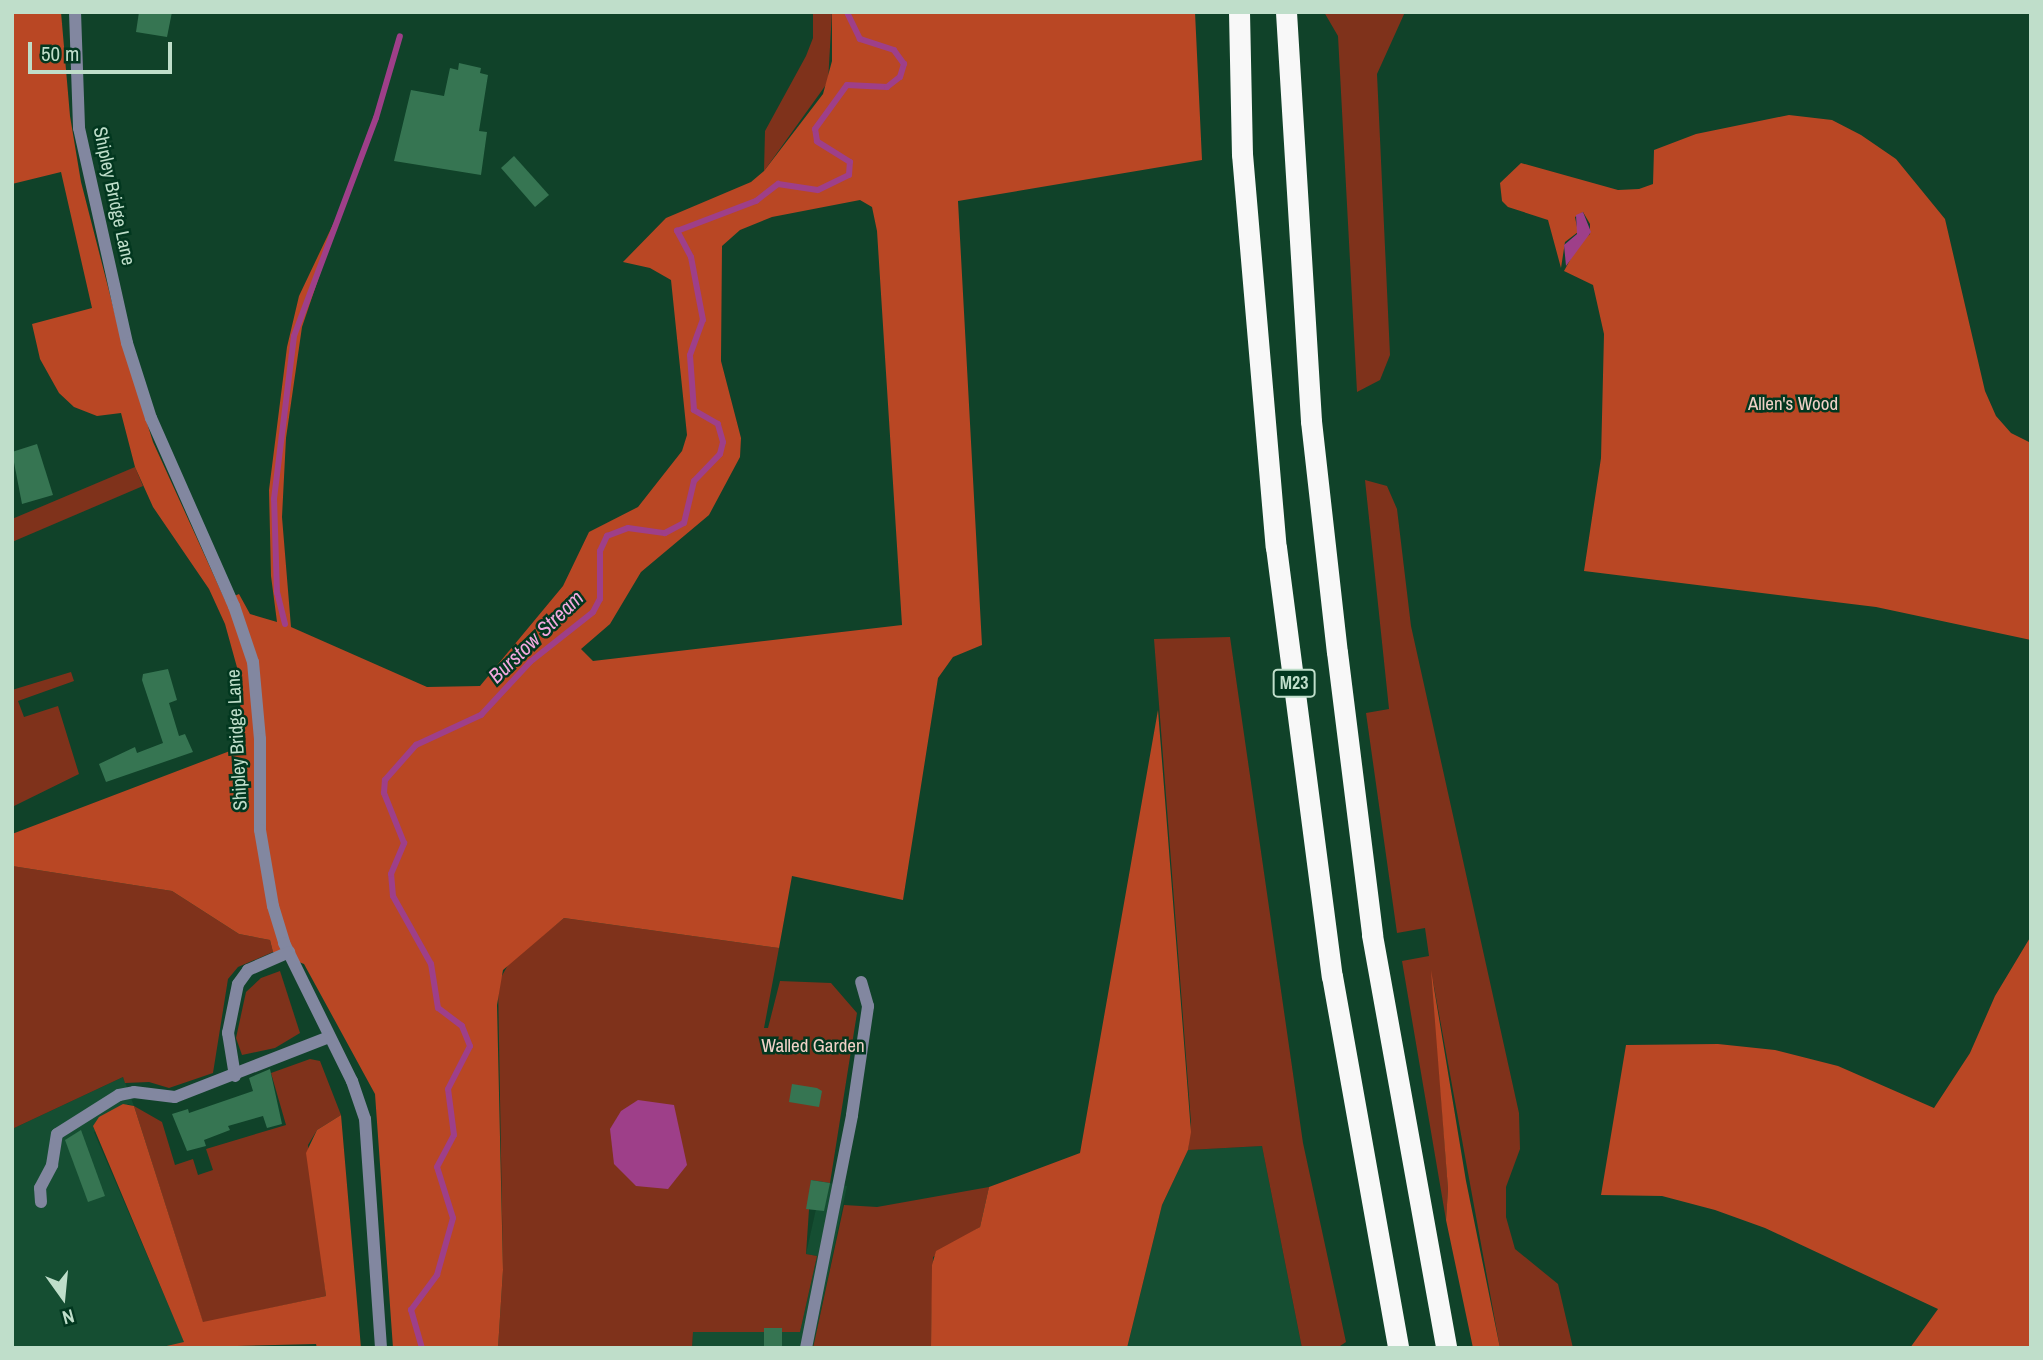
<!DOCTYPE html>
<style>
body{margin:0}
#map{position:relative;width:2043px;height:1360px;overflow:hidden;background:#104229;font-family:"Archivo Narrow",sans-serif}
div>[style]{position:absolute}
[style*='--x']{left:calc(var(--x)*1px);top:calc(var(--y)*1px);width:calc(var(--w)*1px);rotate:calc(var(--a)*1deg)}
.built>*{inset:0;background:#154e32}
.green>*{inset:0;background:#7f321b}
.forest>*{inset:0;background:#b94724}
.water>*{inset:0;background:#9e3f89}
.stream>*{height:6px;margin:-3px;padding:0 3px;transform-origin:3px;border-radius:3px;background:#9e3f89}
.building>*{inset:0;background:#367552}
.minor>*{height:12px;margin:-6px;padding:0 6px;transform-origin:6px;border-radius:6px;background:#8287a0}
.highway>*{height:21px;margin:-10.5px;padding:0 10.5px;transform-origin:10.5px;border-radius:10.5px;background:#f8f8f8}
span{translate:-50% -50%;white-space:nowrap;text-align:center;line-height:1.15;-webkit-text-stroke:5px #02371f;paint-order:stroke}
.shield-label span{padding:2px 5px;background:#02371f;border:2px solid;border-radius:5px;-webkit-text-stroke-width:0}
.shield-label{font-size:18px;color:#bfdeca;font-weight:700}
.street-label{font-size:19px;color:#bfdeca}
.park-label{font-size:19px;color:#efd1c7}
.water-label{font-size:21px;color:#f2a8de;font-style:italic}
.frame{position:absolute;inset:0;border:14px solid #bfdeca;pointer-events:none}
.north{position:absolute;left:28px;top:1262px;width:70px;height:70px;-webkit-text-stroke:5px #02371f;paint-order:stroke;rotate:165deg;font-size:19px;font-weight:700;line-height:28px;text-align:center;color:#bfdeca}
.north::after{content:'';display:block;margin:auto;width:24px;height:32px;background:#bfdeca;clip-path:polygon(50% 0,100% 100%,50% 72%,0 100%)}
.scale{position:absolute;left:28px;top:42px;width:144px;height:32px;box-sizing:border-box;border:4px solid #bfdeca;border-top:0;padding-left:9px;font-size:21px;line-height:24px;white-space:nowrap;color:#bfdeca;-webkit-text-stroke:5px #02371f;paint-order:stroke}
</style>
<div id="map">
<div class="built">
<div style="clip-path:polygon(123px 1077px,134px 1106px,128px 1104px,94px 1132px,187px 1348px,12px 1348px,12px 1129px)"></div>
<div style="clip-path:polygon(1262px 1146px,1302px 1348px,1127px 1348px,1162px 1205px,1188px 1150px)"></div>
<div style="clip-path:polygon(822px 1182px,847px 1186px,813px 1348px,692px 1348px,693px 1332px,800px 1332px,817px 1256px,806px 1254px)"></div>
</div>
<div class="green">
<div style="clip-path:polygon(813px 12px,832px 12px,828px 82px,764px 171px,765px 131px,806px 56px,813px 38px)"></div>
<div style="clip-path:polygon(1324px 12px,1405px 12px,1377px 74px,1390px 355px,1380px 380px,1357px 392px,1338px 36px)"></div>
<div style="clip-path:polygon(135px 467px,143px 486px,12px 542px,12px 519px)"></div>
<div style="clip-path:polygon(1365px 480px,1387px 486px,1397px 509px,1411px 626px,1519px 1113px,1520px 1149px,1506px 1187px,1506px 1217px,1515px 1249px,1558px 1284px,1573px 1348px,1500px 1348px,1433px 981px,1448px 1189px,1446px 1220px,1402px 961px,1429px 956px,1425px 928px,1397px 933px,1366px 713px,1389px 709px)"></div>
<div style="clip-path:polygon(1230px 637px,1303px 1143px,1346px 1342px,1337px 1348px,1302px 1348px,1262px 1146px,1188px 1150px,1191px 1122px,1154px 639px)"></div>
<div style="clip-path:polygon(71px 672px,74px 681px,18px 701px,24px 717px,58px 706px,79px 774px,12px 807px,12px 690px)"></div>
<div style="clip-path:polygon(12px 866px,172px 891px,239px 934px,270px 940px,273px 952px,238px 967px,228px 979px,213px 1073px,169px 1088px,149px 1082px,125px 1083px,123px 1077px,12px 1129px)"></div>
<div style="clip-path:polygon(564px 918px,779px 948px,764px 1028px,768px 1028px,780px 981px,831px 983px,857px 1013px,830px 1183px,811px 1180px,806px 1254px,817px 1256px,800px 1332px,693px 1332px,692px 1348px,498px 1348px,503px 1270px,498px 983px,509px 963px)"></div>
<div style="clip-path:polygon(280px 971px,300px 1033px,275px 1048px,242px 1055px,236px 1038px,246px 992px,261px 978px)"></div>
<div style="clip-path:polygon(310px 1059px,320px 1061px,341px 1115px,317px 1130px,308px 1145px,326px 1296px,203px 1323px,134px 1106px,162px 1122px,175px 1165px,193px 1159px,198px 1175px,213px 1170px,206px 1149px,286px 1125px,271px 1073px)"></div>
<div style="clip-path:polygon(989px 1187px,980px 1227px,933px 1257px,931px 1348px,813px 1348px,844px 1205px,877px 1207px)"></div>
</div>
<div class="forest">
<div style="clip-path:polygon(evenodd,12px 12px,61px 12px,70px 116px,81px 182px,125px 353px,153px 442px,225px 600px,239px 594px,250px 614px,277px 622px,271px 576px,269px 490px,287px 347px,299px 296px,346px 197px,302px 327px,286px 438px,282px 517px,291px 627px,427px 687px,480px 686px,563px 586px,589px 532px,638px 507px,682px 451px,687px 435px,671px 280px,650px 268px,623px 262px,666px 218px,751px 182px,764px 171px,823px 94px,832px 61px,832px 12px,1195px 12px,1202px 160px,958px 201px,982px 645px,953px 657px,938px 678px,903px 900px,792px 876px,779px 948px,564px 918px,503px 970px,497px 1005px,503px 1270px,498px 1348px,393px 1348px,375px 1094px,304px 964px,273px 952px,270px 940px,239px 934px,172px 891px,12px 866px,12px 834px,243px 746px,238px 671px,225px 624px,209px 589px,153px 507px,135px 467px,121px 413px,97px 416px,74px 407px,59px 393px,40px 359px,32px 324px,92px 308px,61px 172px,12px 184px,12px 12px,860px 200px,872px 207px,877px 231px,902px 625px,593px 661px,581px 649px,610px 624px,641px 572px,709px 515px,740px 457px,741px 438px,721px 361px,722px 246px,740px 230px,772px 217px,860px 200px)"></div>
<div style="clip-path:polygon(1789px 115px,1832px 120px,1861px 135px,1896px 159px,1945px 219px,1985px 391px,1996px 416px,2011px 433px,2031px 443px,2031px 640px,1876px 607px,1584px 571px,1601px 458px,1604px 334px,1593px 285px,1564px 271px,1580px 242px,1590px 234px,1590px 224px,1583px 212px,1575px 217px,1578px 232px,1565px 242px,1561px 268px,1548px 220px,1508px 207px,1502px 201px,1500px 183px,1521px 163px,1618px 190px,1639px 189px,1653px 184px,1654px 150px,1696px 134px)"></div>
<div style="clip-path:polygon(1158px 710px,1191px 1132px,1188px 1150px,1162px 1205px,1127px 1348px,931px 1348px,932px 1265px,936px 1251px,980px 1227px,989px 1187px,1080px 1153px)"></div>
<div style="clip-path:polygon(2031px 936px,2031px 1348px,1910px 1348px,1938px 1309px,1765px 1228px,1715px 1210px,1662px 1196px,1601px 1195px,1626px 1045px,1718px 1044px,1775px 1050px,1838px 1066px,1934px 1108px,1970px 1053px,1995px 996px)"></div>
<div style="clip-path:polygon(1431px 970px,1466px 1181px,1500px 1348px,1473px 1348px,1446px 1220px,1448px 1189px)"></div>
<div style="clip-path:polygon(123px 1104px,134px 1106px,203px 1322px,326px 1296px,306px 1153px,317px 1130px,341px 1115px,361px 1348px,317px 1348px,316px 1344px,158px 1348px,184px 1342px,93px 1126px,99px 1117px)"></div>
</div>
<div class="water">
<div style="clip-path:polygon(1583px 212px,1591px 232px,1566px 266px,1564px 245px,1577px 234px,1576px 215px)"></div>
<div style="clip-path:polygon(638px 1100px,674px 1105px,687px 1165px,668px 1189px,636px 1186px,614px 1164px,610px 1129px,621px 1111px)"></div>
</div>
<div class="stream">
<div style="--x:285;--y:624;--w:32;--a:-104"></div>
<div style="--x:277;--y:593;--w:94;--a:-91.8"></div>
<div style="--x:274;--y:499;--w:164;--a:-83"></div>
<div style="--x:294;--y:336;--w:233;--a:-69.4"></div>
<div style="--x:376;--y:118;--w:85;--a:-73.7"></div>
<div style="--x:422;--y:1348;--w:40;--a:-106"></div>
<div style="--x:411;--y:1310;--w:44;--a:-53.4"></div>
<div style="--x:437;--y:1275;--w:59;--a:-74.3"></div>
<div style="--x:453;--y:1218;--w:53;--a:-107.4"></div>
<div style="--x:437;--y:1167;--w:36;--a:-62"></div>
<div style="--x:454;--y:1135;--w:46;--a:-97.4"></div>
<div style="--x:448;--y:1089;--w:48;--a:-62.9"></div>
<div style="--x:470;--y:1046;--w:22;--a:-112"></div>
<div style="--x:462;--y:1026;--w:30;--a:-143"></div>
<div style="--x:438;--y:1008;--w:45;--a:-99"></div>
<div style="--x:431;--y:964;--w:78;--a:-119.2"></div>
<div style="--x:393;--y:896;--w:22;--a:-95"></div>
<div style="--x:391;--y:874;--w:34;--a:-67"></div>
<div style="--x:404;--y:843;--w:54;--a:-111.8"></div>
<div style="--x:384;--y:793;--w:13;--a:-86"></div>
<div style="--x:385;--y:780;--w:47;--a:-48.5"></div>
<div style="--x:416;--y:745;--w:72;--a:-24.8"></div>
<div style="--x:481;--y:715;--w:72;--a:-47.2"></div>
<div style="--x:530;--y:662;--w:80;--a:-38.4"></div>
<div style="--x:593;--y:612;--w:15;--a:-62"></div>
<div style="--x:600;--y:599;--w:48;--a:-90"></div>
<div style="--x:600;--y:551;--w:17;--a:-65"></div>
<div style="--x:607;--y:536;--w:22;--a:-21"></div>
<div style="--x:628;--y:528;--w:37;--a:8"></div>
<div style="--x:665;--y:533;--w:21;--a:-28"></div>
<div style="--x:684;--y:523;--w:43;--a:-76.6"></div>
<div style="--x:694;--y:481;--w:37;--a:-46"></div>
<div style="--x:720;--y:454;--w:12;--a:-76"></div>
<div style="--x:723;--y:442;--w:19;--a:-106"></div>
<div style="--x:718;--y:424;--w:28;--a:-150"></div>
<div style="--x:694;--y:410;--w:55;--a:-94.2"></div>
<div style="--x:690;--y:355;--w:37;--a:-70"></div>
<div style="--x:703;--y:320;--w:64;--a:-100.8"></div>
<div style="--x:691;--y:257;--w:30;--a:-118"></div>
<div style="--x:677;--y:231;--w:85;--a:-20.8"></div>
<div style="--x:756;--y:201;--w:28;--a:-38"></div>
<div style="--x:778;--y:184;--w:40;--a:8.5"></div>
<div style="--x:818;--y:190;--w:34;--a:-26"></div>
<div style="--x:849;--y:175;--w:13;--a:-86"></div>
<div style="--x:850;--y:162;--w:39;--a:-148"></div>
<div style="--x:817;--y:141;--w:12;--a:-99"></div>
<div style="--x:815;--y:129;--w:54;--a:-54"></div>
<div style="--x:847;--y:85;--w:40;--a:2.9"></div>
<div style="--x:887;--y:87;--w:16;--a:-38"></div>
<div style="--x:900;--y:77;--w:14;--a:-73"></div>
<div style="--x:904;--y:64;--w:17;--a:-126"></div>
<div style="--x:894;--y:50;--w:36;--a:-162"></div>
<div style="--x:860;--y:39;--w:30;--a:-116"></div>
</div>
<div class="building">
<div style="clip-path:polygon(139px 12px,172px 12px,167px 37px,136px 32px)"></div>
<div style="clip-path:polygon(459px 63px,481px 68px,480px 73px,488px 75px,479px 131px,487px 132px,481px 175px,394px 161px,411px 90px,444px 96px,450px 68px,458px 70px)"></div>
<div style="clip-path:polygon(514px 156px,549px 195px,535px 207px,501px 168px)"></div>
<div style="clip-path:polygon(37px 444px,53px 495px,22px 504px,12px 452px)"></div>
<div style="clip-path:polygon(168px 669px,177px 700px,169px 703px,179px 736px,185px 734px,193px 752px,106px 782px,99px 764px,135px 747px,137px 753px,163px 743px,142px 680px,143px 674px)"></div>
<div style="clip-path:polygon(270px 1069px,282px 1124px,267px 1128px,263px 1116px,228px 1126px,230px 1130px,204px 1140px,206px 1146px,187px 1151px,172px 1114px,188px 1109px,189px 1113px,253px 1091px,249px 1078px)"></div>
<div style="clip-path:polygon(792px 1084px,817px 1088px,822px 1091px,819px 1107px,789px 1102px)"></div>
<div style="clip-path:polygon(81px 1130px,105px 1196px,88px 1202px,65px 1140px)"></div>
<div style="clip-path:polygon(811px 1180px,830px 1183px,824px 1211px,806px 1209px)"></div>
<div style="clip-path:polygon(764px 1328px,782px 1328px,782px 1348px,764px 1348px)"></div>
</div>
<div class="minor">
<div style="--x:75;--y:12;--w:116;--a:88"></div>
<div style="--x:79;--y:128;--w:220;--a:77.4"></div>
<div style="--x:127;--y:343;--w:79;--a:72.3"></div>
<div style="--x:151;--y:418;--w:206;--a:66.2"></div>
<div style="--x:234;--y:606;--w:59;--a:71.3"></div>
<div style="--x:253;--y:662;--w:77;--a:84.8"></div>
<div style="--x:260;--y:739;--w:91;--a:90"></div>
<div style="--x:260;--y:830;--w:77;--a:80.3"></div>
<div style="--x:273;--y:906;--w:39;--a:73"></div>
<div style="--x:284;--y:943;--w:154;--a:63.8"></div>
<div style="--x:352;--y:1081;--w:40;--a:71.1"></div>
<div style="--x:365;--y:1119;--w:230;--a:86"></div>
<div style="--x:235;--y:1076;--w:44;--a:-99.2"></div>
<div style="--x:228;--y:1033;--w:50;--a:-78.5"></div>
<div style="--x:238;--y:984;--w:17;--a:-54"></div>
<div style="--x:248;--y:970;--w:45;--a:-23.7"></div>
<div style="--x:41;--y:1202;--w:14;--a:-94"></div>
<div style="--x:40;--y:1188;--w:26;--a:-62"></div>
<div style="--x:52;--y:1165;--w:31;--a:-81"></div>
<div style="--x:57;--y:1134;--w:73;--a:-32.2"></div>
<div style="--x:119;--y:1095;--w:15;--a:-11"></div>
<div style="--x:134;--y:1092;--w:41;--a:7"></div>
<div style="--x:175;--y:1097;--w:165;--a:-21.3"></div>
<div style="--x:806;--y:1348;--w:237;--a:-78.8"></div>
<div style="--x:852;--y:1115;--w:110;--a:-81.6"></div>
<div style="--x:868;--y:1006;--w:25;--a:-106"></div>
</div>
<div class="highway">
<div style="--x:1239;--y:12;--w:142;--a:88.8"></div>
<div style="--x:1242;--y:154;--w:394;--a:85.1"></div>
<div style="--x:1276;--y:547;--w:433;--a:82.6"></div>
<div style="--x:1332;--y:976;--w:378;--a:79.9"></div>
<div style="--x:1286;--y:12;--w:410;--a:86.5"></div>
<div style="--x:1311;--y:421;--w:232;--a:83.6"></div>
<div style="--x:1337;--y:652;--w:285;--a:82.9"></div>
<div style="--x:1372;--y:935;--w:420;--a:79.8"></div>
</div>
<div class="shield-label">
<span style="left:1294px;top:683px">M23</span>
</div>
<div class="street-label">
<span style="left:114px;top:196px;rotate:78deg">Shipley Bridge Lane</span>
<span style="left:237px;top:740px;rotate:-93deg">Shipley Bridge Lane</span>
</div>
<div class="park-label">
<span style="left:1793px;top:404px">Allen's Wood</span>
<span style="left:813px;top:1046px">Walled Garden</span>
</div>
<div class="water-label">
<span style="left:536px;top:637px;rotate:-44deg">Burstow Stream</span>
</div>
<div class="frame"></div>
<div class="north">N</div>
<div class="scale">50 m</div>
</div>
